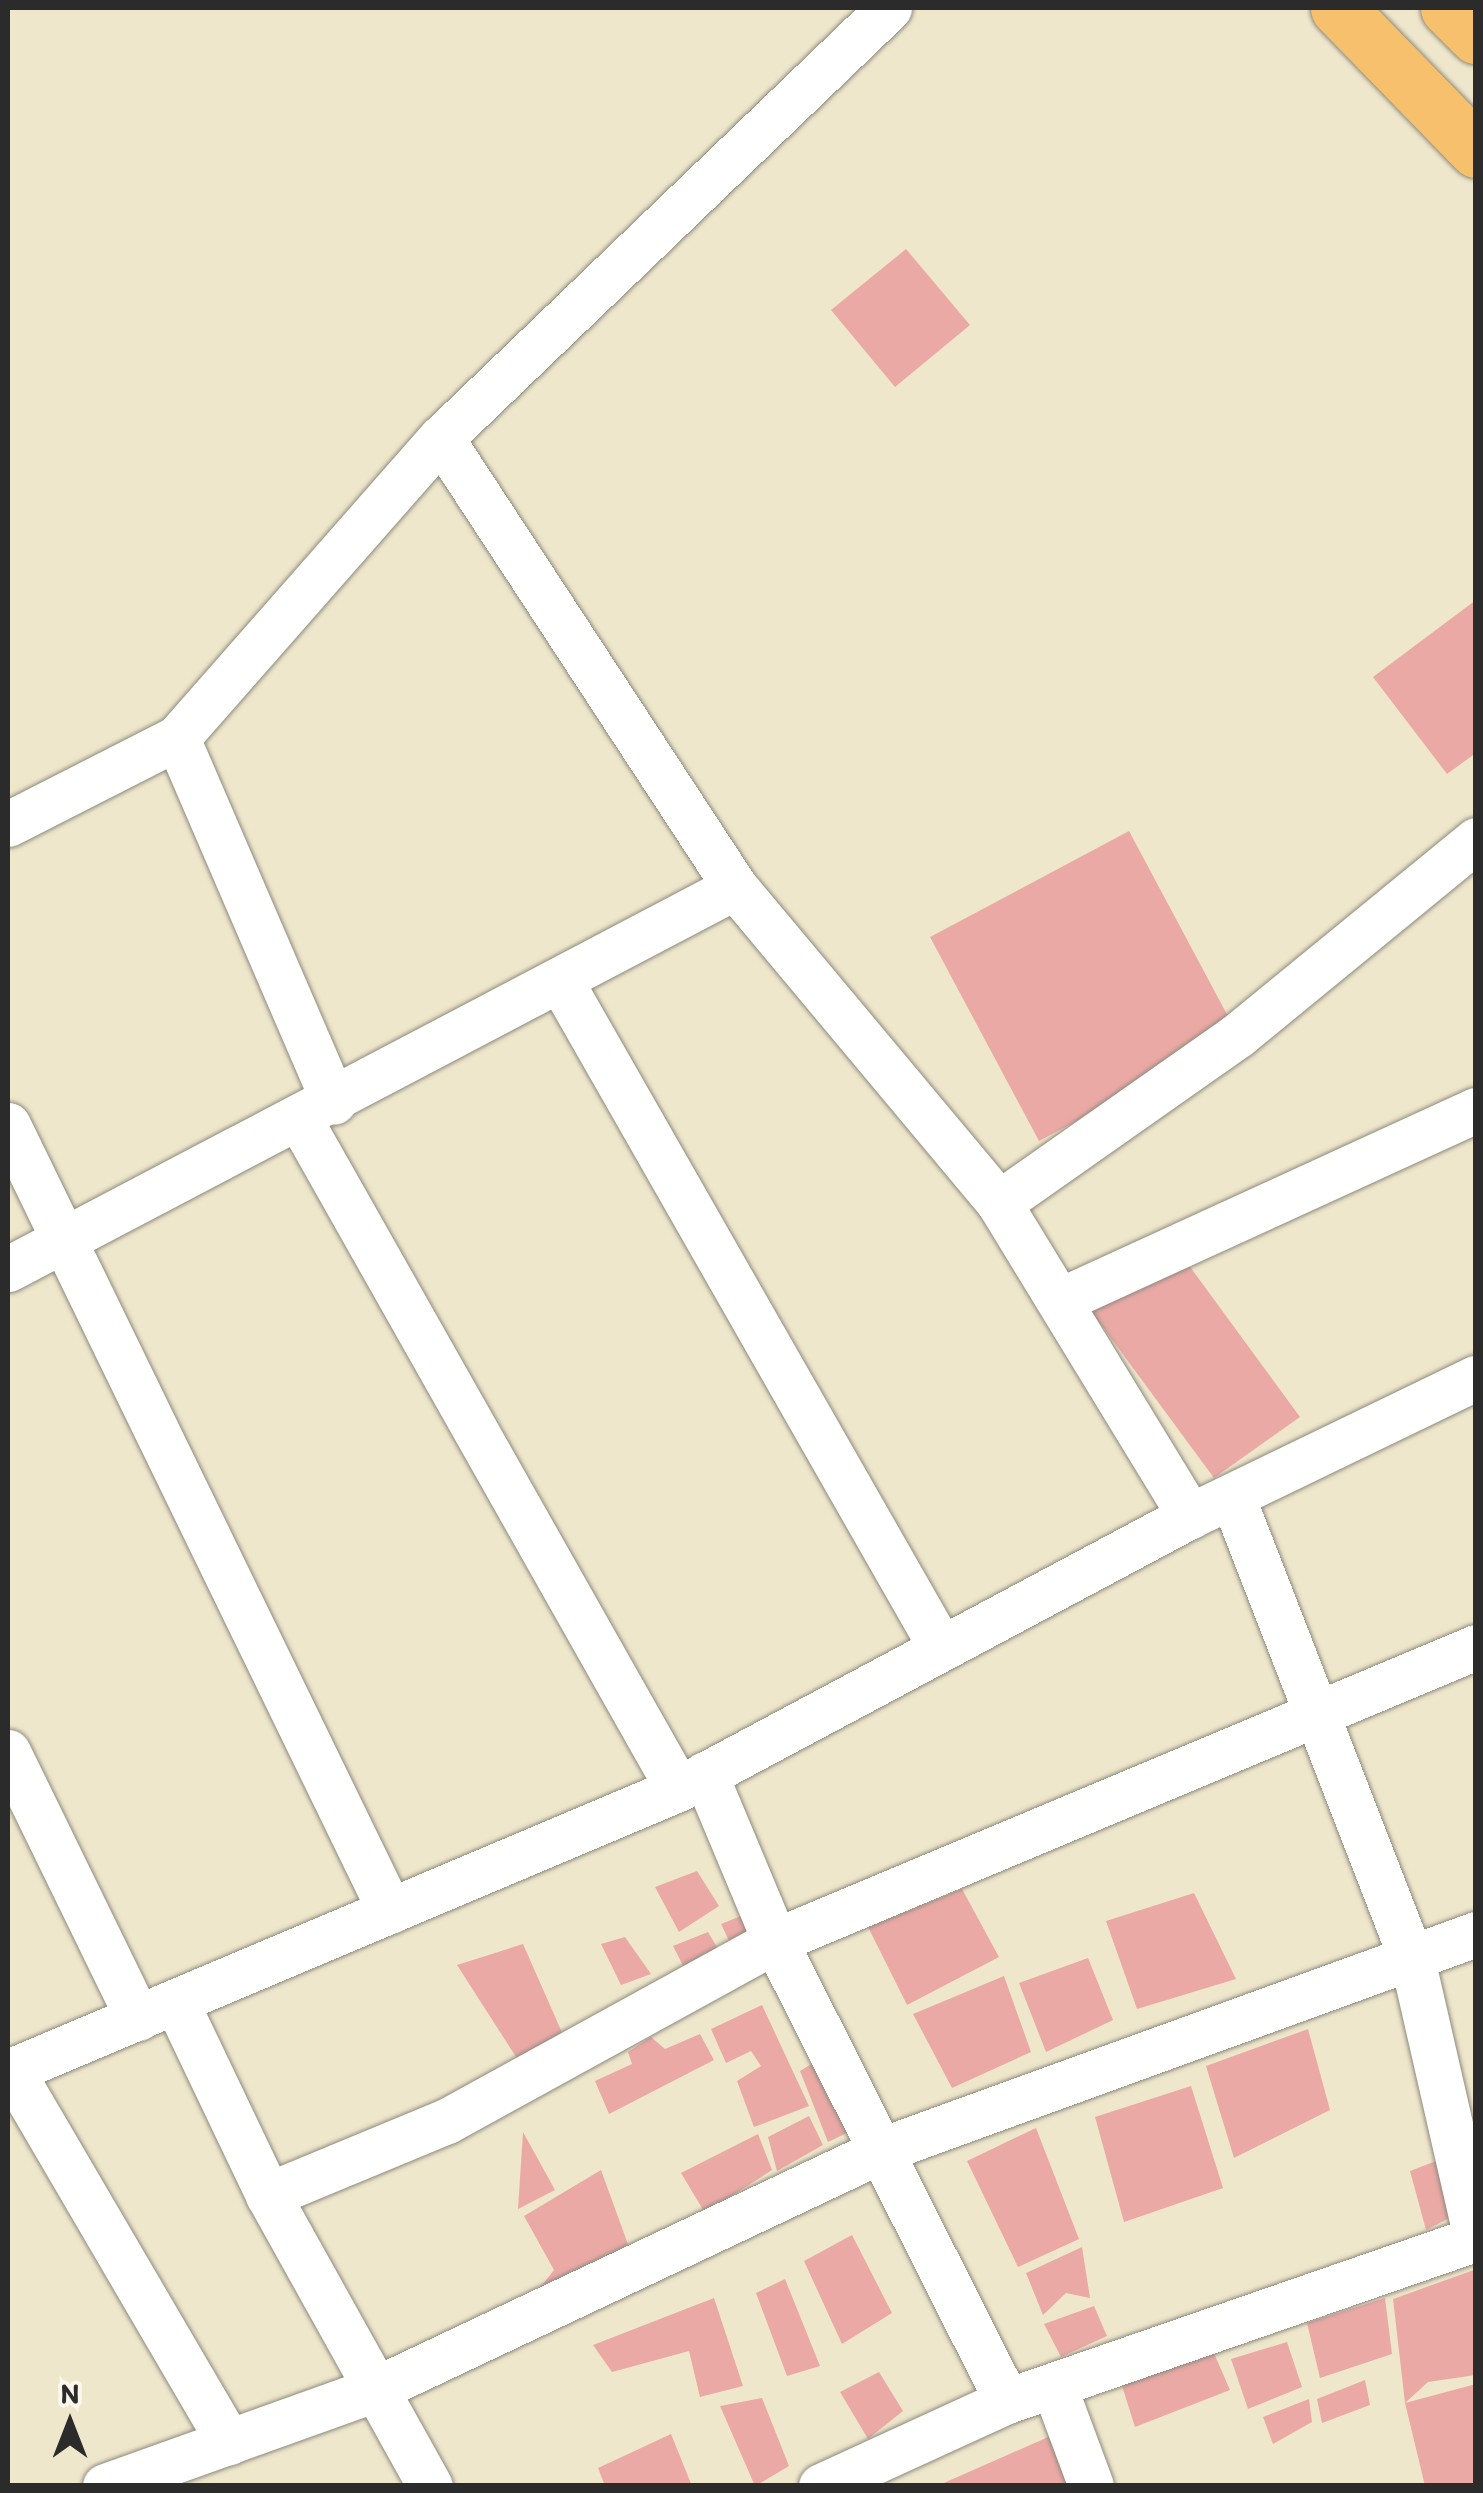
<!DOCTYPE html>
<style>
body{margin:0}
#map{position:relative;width:1483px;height:2493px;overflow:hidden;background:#efe7cc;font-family:Itim,sans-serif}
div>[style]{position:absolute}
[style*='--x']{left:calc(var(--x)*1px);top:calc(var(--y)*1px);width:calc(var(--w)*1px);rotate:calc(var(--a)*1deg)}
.building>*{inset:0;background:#eba9a6}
.roads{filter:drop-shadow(0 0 2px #8d897c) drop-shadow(0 0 2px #8d897c)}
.minor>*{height:45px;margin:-22.5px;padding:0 22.5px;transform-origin:22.5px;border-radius:22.5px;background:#fff}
.trunk>*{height:55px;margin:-27.5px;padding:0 27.5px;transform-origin:27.5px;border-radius:27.5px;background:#f7c06c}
span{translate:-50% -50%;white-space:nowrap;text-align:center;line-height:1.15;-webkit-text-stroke:10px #fbf7ec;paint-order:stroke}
.frame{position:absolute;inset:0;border:10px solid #2b2b2b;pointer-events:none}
.north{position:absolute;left:20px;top:2373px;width:100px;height:100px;-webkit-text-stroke:8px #fbf7ec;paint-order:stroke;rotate:0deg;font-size:28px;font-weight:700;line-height:40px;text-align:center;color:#2b2b2b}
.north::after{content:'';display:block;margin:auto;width:35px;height:45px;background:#2b2b2b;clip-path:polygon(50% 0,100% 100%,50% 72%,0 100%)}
</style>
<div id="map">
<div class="building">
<div style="clip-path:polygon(906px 249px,970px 325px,895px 387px,831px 310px)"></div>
<div style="clip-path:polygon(1476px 600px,1476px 753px,1447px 774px,1373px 677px)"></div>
<div style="clip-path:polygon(1129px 831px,1238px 1035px,1039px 1141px,930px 937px)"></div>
<div style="clip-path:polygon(1177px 1249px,1300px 1417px,1214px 1478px,1091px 1311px)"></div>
<div style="clip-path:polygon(697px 1871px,719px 1906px,679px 1932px,655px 1887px)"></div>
<div style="clip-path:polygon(962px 1889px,999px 1957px,907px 2005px,868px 1927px)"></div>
<div style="clip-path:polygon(1194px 1893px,1236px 1979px,1137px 2009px,1106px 1921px)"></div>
<div style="clip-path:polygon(751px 1912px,764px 1936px,736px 1955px,721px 1924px)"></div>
<div style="clip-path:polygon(708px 1932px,724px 1959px,691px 1981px,673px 1946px)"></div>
<div style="clip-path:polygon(625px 1937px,651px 1974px,621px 1985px,601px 1944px)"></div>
<div style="clip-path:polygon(523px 1944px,564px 2037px,518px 2060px,457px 1965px)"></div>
<div style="clip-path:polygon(1088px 1958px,1113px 2020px,1046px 2052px,1019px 1983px)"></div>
<div style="clip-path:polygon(1004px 1976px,1031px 2052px,952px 2088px,913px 2014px)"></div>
<div style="clip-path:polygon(762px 2005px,809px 2106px,754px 2127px,737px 2081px,761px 2066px,751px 2051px,726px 2063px,711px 2029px)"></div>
<div style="clip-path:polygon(1308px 2029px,1330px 2110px,1234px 2158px,1206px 2066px)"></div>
<div style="clip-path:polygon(700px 2034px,714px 2060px,609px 2114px,595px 2081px,632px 2064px,628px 2052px,651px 2037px,665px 2049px)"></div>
<div style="clip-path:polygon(828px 2054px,866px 2124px,828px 2142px,800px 2071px)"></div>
<div style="clip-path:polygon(1191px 2086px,1223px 2188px,1124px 2222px,1095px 2117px)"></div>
<div style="clip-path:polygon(809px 2116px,823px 2145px,777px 2171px,768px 2137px)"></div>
<div style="clip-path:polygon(1036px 2128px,1079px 2239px,1018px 2267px,967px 2161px)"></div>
<div style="clip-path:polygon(523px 2132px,555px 2190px,518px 2209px)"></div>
<div style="clip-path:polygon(758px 2134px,772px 2170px,705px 2213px,681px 2173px)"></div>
<div style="clip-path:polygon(1449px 2156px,1461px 2212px,1426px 2230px,1410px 2171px)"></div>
<div style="clip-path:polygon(601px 2170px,629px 2247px,532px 2298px,554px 2270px,524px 2216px)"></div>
<div style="clip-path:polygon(852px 2235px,892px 2313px,842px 2344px,804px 2261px)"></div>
<div style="clip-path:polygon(1082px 2247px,1090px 2298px,1066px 2293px,1043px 2315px,1026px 2273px)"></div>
<div style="clip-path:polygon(1474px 2270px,1476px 2375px,1428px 2382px,1405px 2403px,1393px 2299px)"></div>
<div style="clip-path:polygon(785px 2279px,820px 2366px,787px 2376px,756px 2293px)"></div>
<div style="clip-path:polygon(714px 2298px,743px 2386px,700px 2397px,689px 2351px,612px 2372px,593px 2345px)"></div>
<div style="clip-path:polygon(1385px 2298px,1392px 2354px,1320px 2378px,1307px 2323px)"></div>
<div style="clip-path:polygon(1094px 2306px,1107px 2336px,1061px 2357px,1044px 2324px)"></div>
<div style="clip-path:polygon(1287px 2342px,1302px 2387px,1248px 2409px,1231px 2359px)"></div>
<div style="clip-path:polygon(1210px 2344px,1230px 2390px,1135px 2427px,1122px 2386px)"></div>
<div style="clip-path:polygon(879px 2372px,903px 2411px,868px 2439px,840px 2392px)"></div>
<div style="clip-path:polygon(1365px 2380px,1370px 2405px,1322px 2423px,1317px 2399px)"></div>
<div style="clip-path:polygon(1476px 2384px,1476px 2486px,1425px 2486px,1405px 2403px)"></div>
<div style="clip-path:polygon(762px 2398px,789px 2466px,755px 2486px,720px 2406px)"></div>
<div style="clip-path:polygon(1309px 2399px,1312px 2422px,1273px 2444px,1263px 2417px)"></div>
<div style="clip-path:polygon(671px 2434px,692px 2486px,605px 2486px,598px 2468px)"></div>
<div style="clip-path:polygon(1055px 2434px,1072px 2486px,937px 2486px)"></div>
</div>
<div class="roads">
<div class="minor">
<div style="--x:441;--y:438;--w:537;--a:56.78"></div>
<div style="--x:735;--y:887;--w:412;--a:50.1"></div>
<div style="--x:999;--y:1203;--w:367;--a:58.6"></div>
<div style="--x:177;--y:738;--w:396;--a:66.7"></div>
<div style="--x:8;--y:824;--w:190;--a:-27"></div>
<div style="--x:177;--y:738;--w:400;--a:-48.7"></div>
<div style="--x:441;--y:438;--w:621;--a:-43.83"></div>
<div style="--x:560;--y:980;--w:767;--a:60.29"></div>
<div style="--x:300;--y:1120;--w:768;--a:60.53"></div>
<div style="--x:8;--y:1125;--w:874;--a:64.08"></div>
<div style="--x:999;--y:1203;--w:292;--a:-35.1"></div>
<div style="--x:1238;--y:1035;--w:308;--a:-39.3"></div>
<div style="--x:8;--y:1269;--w:821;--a:-27.72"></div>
<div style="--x:1063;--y:1299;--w:454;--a:-24.6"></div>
<div style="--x:1232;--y:1496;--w:501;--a:68.81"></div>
<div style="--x:1413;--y:1963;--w:281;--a:77.1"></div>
<div style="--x:8;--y:1752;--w:296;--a:64"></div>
<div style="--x:705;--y:1774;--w:181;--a:67.3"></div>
<div style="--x:775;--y:1941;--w:515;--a:63.24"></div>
<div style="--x:177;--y:2004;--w:212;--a:64.5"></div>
<div style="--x:268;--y:2195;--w:333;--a:60.9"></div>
<div style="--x:12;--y:2071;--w:430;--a:59.7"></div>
<div style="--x:8;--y:2072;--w:727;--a:-22.9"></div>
<div style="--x:678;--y:1789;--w:580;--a:-28.07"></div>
<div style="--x:1190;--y:1516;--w:318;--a:-25.8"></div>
<div style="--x:268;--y:2195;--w:194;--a:-22.5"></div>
<div style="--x:447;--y:2121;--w:374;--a:-28.8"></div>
<div style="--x:775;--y:1941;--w:760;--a:-22.75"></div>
<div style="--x:1055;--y:2389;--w:103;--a:69.6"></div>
<div style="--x:105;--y:2486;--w:290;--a:-19.7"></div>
<div style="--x:378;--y:2388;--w:560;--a:-25.28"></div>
<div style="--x:884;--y:2149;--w:630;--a:-19.96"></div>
<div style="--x:821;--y:2486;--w:205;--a:-24.6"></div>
<div style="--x:1007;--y:2401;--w:496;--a:-19.1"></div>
</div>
<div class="trunk">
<div style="--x:1338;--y:8;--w:198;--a:45.8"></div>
<div style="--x:1448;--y:8;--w:40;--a:45"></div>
</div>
</div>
<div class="frame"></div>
<div class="north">N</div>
</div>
